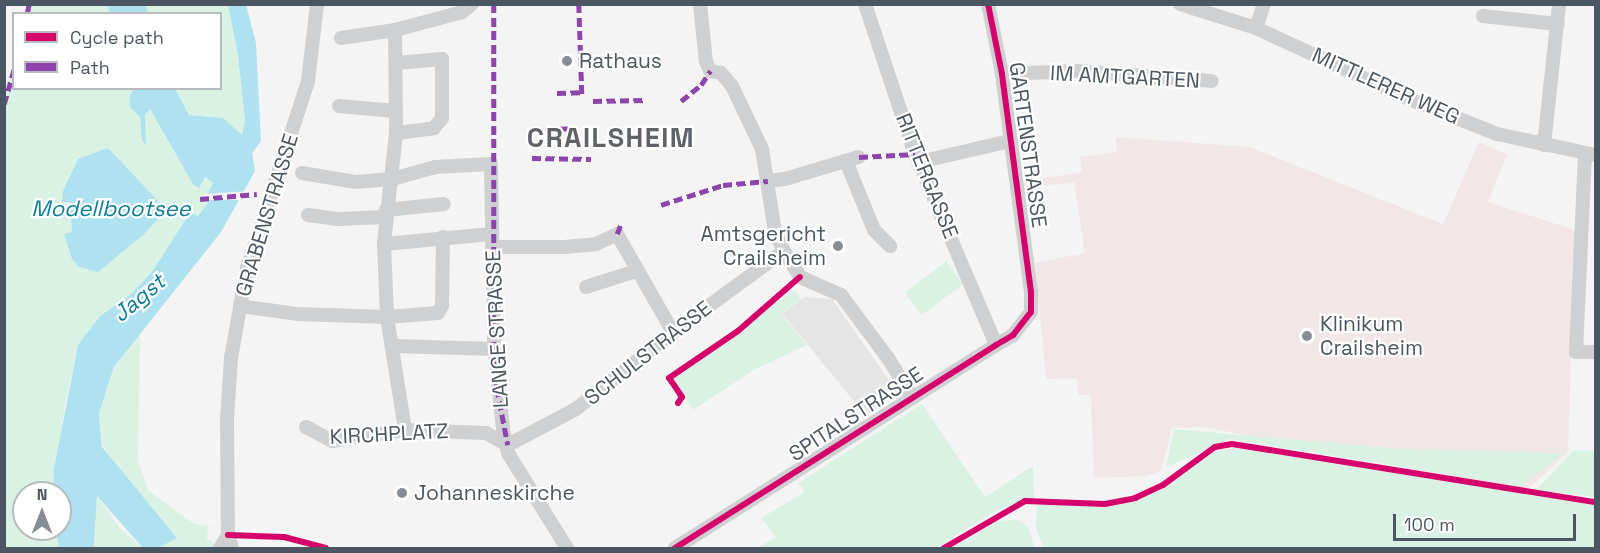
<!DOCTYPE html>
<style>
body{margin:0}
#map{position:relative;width:1600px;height:553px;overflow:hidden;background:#f4f4f4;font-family:"Space Grotesk",sans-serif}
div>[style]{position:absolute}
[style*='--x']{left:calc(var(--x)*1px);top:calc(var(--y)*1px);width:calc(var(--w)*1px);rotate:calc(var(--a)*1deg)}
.education>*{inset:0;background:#e6e5e6}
.medical>*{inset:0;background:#f1e7e6}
.green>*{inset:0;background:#d9f2e3}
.water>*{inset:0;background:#aee2f0}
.pier>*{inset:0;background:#f4f4f4}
.street>*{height:14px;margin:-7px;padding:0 7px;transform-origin:7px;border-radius:7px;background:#ced0d2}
.quiet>*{height:4.5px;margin-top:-2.25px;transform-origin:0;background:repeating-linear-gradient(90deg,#8e44ad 0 9px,transparent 0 13.5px)}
.cycleway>*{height:6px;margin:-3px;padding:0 3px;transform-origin:3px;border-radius:3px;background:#d6006c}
.dots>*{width:16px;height:16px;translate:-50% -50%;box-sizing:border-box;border:3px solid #fff;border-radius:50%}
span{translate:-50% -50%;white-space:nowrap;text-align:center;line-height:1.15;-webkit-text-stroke:4.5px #fff;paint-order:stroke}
.poi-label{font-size:21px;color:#4a5661}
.left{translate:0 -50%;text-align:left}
.right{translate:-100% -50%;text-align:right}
.street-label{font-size:21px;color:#4a5661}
.water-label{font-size:22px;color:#0c7c9b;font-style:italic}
.district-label{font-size:27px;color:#5f6368;font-weight:700;letter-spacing:1.5px}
.frame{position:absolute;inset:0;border:6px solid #4a5661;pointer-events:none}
.legend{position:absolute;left:12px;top:12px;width:210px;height:78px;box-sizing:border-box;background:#fff;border:2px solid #b7bbc0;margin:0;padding:8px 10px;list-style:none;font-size:18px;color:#4a5661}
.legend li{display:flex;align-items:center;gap:12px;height:30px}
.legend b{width:30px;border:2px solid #b7bbc0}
.north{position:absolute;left:12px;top:481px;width:60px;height:60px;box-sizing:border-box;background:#fff;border:2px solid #b7bbc0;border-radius:50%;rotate:0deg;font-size:16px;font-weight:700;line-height:24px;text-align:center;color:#4a5661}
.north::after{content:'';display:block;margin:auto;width:21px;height:27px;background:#868d94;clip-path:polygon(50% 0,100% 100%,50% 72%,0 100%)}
.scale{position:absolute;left:1393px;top:514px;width:183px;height:27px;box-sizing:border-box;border:3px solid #4a5661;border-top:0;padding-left:8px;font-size:18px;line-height:21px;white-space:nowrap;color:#4a5661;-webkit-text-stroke:4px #fff;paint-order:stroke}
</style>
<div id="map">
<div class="education">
<div style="clip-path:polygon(805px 297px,832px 299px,898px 393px,865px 415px,782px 313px)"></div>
</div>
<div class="medical">
<div style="clip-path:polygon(1116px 137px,1250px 147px,1443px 224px,1479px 142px,1507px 154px,1488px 202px,1575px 230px,1568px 452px,1525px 492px,1205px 427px,1172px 428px,1161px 471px,1146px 476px,1094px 478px,1091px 395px,1078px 395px,1077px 378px,1046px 379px,1035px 263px,1085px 253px,1074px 182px,1024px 189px,1023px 180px,1082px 173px,1080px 157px,1117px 152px)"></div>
</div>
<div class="green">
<div style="clip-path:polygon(29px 4px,107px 5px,110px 13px,27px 14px)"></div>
<div style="clip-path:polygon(145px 5px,228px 5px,238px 55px,245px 121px,242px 135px,223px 118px,188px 115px,175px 89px,220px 88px,220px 14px,149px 13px)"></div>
<div style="clip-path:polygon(13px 65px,14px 88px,134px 89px,130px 95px,140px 117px,145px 144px,145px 115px,150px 109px,193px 184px,205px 177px,213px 183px,205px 199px,209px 202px,198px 216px,190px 213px,152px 272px,128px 297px,100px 316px,78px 345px,64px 410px,53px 493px,24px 493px,24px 529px,56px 529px,59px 548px,5px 548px,4px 101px)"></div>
<div style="clip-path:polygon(946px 261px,963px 284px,922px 315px,905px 293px)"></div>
<div style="clip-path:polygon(795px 290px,801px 299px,781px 313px,807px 345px,755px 369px,693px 410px,672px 376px)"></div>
<div style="clip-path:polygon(140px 332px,138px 460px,148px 490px,193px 523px,214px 527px,208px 527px,207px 539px,214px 543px,213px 548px,158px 548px,177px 538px,129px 484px,103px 446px,99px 412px,115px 366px)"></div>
<div style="clip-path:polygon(922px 404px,985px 497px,1033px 466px,1034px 498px,996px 511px,935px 548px,757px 548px,776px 537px,761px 518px,805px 492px,798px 483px)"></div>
<div style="clip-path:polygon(1174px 429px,1401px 449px,1564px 453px,1521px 486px,1230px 439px,1166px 467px)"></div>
<div style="clip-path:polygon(1236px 448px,1595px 504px,1595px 548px,1044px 548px,1036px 528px,1037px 502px,1080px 506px,1134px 500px,1164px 487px,1210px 452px)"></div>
<div style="clip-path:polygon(1574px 450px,1595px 451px,1595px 497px,1536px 490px)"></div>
<div style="clip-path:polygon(97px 496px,119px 527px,142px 548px,95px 548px)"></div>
<div style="clip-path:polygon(1019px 520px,1028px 527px,1035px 548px,951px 548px,996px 521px)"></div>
</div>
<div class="water">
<div style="clip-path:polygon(107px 5px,145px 5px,149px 13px,110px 13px)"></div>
<div style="clip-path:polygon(228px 5px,246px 5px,256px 43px,261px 141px,252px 153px,255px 171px,221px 232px,114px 367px,99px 413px,102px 447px,177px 538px,158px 548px,143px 548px,97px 496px,94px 548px,59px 548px,56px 529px,60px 529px,60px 493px,53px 493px,54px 469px,78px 345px,100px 316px,128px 297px,152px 272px,190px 213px,198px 216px,208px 203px,205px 199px,213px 183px,205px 177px,199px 188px,193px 184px,150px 109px,145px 115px,146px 145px,142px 140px,140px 117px,130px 107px,130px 95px,134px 89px,175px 89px,189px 115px,223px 118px,242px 135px,245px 121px,238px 55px)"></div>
<div style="clip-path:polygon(108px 148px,158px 201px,161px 209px,157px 220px,142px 236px,98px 272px,79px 267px,72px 259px,64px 234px,72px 232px,70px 202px,62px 202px,63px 191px,78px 159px)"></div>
</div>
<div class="pier">
<div style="clip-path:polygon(249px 191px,244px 200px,202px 200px,204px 194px)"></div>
</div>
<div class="street">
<div style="--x:700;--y:4;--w:58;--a:84.1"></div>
<div style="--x:706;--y:62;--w:10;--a:66"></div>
<div style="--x:710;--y:71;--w:11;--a:10"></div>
<div style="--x:721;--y:73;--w:17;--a:50"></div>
<div style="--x:732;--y:86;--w:70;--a:64.5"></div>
<div style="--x:762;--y:149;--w:84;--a:81.1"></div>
<div style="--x:775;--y:232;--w:21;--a:65"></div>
<div style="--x:784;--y:251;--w:31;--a:58"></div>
<div style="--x:800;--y:277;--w:45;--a:23.7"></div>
<div style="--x:841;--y:295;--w:79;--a:53.3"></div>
<div style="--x:888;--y:358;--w:46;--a:58.4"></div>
<div style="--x:865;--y:4;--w:158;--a:71.6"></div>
<div style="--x:915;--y:154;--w:207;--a:67"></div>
<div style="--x:1180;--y:4;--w:80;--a:17.5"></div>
<div style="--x:1256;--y:28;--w:169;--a:24.9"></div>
<div style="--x:1409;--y:99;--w:95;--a:21.7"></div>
<div style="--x:1497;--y:134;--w:101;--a:12"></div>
<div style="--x:1483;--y:16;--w:75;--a:6.1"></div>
<div style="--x:1256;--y:28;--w:25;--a:-72"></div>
<div style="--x:395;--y:30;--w:103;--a:89.4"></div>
<div style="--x:396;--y:133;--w:112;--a:96.2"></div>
<div style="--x:384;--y:244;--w:73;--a:87.6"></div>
<div style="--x:387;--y:317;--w:114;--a:80.9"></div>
<div style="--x:341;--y:38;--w:55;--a:-8.4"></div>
<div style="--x:395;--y:30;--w:69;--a:-15"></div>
<div style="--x:462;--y:12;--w:13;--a:-39"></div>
<div style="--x:1002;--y:74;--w:76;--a:-2.3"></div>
<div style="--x:1078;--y:71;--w:134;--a:4.3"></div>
<div style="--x:339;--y:106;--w:56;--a:5.1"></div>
<div style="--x:396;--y:133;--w:38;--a:-7"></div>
<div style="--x:434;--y:128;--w:13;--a:-51"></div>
<div style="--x:442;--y:118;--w:59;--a:-90"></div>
<div style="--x:442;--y:59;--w:45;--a:174.9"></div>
<div style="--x:1544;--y:145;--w:142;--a:-83.9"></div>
<div style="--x:1585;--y:154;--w:198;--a:92.6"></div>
<div style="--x:1576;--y:352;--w:20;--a:0"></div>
<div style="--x:846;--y:161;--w:74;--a:67.9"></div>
<div style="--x:874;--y:230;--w:23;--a:45"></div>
<div style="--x:919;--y:162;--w:93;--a:-13"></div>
<div style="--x:302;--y:173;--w:55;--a:9.5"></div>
<div style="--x:356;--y:182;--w:36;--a:-5"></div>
<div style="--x:392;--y:179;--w:45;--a:-15.6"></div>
<div style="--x:435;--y:167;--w:56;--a:-3.1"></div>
<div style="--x:491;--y:164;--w:179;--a:89"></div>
<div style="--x:494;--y:343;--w:86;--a:84"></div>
<div style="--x:503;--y:429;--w:25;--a:78"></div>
<div style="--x:508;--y:453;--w:112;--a:58.2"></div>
<div style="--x:768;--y:181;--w:17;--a:-7"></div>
<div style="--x:785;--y:179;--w:77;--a:-16.6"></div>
<div style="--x:386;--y:210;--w:58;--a:-5.9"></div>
<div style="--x:308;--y:215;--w:30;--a:8"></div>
<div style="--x:338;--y:219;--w:47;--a:-2.4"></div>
<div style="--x:384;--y:244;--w:108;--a:-5.3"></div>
<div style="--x:492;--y:247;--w:72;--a:0"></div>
<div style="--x:564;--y:247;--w:32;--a:-5"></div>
<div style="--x:596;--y:244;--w:23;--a:-25"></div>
<div style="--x:617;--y:234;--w:113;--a:60.3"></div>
<div style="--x:586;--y:287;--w:52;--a:-17.7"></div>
<div style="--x:240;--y:306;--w:59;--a:7.9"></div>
<div style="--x:298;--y:314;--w:89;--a:1.9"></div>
<div style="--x:387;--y:317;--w:51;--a:-4.5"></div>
<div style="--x:438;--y:313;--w:8;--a:-60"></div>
<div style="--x:442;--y:306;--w:69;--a:-89.2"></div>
<div style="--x:394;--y:346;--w:100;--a:1.7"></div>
<div style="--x:306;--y:427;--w:30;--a:28"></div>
<div style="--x:332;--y:441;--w:74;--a:-8.6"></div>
<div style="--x:405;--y:430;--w:81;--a:2.1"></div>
<div style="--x:486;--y:433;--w:25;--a:29"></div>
<div style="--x:508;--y:445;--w:77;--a:-27.9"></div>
<div style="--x:576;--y:409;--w:124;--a:-38.4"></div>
<div style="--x:673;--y:332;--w:137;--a:-36.1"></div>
<div style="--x:220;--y:548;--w:15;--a:-58"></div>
<div style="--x:232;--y:548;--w:14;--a:-107"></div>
<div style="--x:228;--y:535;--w:116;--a:-90.5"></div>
<div style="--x:227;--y:419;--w:61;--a:-86.2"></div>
<div style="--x:231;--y:358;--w:91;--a:-79.9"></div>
<div style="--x:247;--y:268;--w:197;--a:-71.9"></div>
<div style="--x:308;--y:81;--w:78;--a:-83.3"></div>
<div style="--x:675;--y:548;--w:380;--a:-32.3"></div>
<div style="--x:996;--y:345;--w:20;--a:-30"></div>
<div style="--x:1013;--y:335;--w:29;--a:-52"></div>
<div style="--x:1031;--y:312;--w:20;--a:-90"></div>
<div style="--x:1031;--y:292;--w:220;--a:-97.6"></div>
<div style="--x:1002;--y:74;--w:71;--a:-101.3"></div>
</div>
<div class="quiet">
<div style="--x:494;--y:4;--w:339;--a:90"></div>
<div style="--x:494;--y:343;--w:45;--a:86.2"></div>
<div style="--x:497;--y:388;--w:58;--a:79.1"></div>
<div style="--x:579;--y:4;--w:92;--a:88.1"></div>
<div style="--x:27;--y:14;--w:10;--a:-79"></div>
<div style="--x:557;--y:93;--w:25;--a:-2"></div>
<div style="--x:593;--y:101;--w:51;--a:-1.1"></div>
<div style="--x:681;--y:101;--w:26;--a:-39"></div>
<div style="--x:701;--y:85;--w:17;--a:-57"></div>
<div style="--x:4;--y:104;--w:37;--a:-74"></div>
<div style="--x:532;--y:130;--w:46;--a:-2.5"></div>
<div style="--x:859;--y:157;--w:56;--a:-3.1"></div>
<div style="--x:532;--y:158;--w:59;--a:1"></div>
<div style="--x:200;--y:199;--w:57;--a:-5"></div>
<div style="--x:661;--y:205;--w:65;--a:-17.9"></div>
<div style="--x:723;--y:185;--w:45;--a:-5.1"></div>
<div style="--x:617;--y:234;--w:9;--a:-69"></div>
</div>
<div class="cycleway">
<div style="--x:678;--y:403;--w:7;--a:-56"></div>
<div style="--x:682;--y:397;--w:23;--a:-124"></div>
<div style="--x:669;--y:378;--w:83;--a:-34.3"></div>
<div style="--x:738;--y:331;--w:82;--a:-41.1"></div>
<div style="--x:228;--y:535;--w:56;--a:2"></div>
<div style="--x:284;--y:537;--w:43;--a:14.7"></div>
<div style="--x:675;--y:548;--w:380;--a:-32.3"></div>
<div style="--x:996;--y:345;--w:20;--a:-30"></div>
<div style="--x:1013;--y:335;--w:29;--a:-52"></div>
<div style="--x:1031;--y:312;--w:20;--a:-90"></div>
<div style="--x:1031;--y:292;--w:220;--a:-97.6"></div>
<div style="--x:1002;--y:74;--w:71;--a:-101.3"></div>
<div style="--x:944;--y:548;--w:94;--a:-30.1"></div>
<div style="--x:1025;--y:501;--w:80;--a:2.1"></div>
<div style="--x:1105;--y:504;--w:31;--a:-11"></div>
<div style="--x:1135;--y:498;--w:31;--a:-25"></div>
<div style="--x:1163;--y:485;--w:64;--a:-36.2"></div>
<div style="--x:1215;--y:447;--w:17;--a:-10"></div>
<div style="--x:1232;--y:444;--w:369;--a:9.1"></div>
</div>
<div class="dots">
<div style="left:567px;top:61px;background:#868d94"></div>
<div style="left:838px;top:246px;background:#868d94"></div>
<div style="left:1307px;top:336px;background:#868d94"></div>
<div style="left:402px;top:493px;background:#868d94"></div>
</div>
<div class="poi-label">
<span class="left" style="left:579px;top:61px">Rathaus</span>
<span class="right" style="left:826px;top:246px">Amtsgericht<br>Crailsheim</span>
<span class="left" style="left:1320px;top:336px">Klinikum<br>Crailsheim</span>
<span class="left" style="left:414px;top:493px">Johanneskirche</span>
</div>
<div class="street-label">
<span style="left:1125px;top:77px;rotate:3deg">IM AMTGARTEN</span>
<span style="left:1386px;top:86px;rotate:24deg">MITTLERER WEG</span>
<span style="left:1028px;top:145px;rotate:82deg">GARTENSTRASSE</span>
<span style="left:927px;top:176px;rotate:68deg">RITTERGASSE</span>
<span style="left:267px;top:215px;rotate:-73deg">GRABENSTRASSE</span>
<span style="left:497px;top:329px;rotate:-93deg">LANGE STRASSE</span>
<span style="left:648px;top:353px;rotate:-38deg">SCHULSTRASSE</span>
<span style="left:856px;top:414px;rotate:-33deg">SPITALSTRASSE</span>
<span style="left:389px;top:434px;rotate:-3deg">KIRCHPLATZ</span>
</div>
<div class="water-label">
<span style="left:111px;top:209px">Modellbootsee</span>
<span style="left:139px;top:298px;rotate:-40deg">Jagst</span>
</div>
<div class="district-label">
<span style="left:611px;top:138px">CRAILSHEIM</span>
</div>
<div class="frame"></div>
<ul class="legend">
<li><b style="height:8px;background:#d6006c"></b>Cycle path</li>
<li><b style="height:8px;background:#8e44ad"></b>Path</li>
</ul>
<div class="north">N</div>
<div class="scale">100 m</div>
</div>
